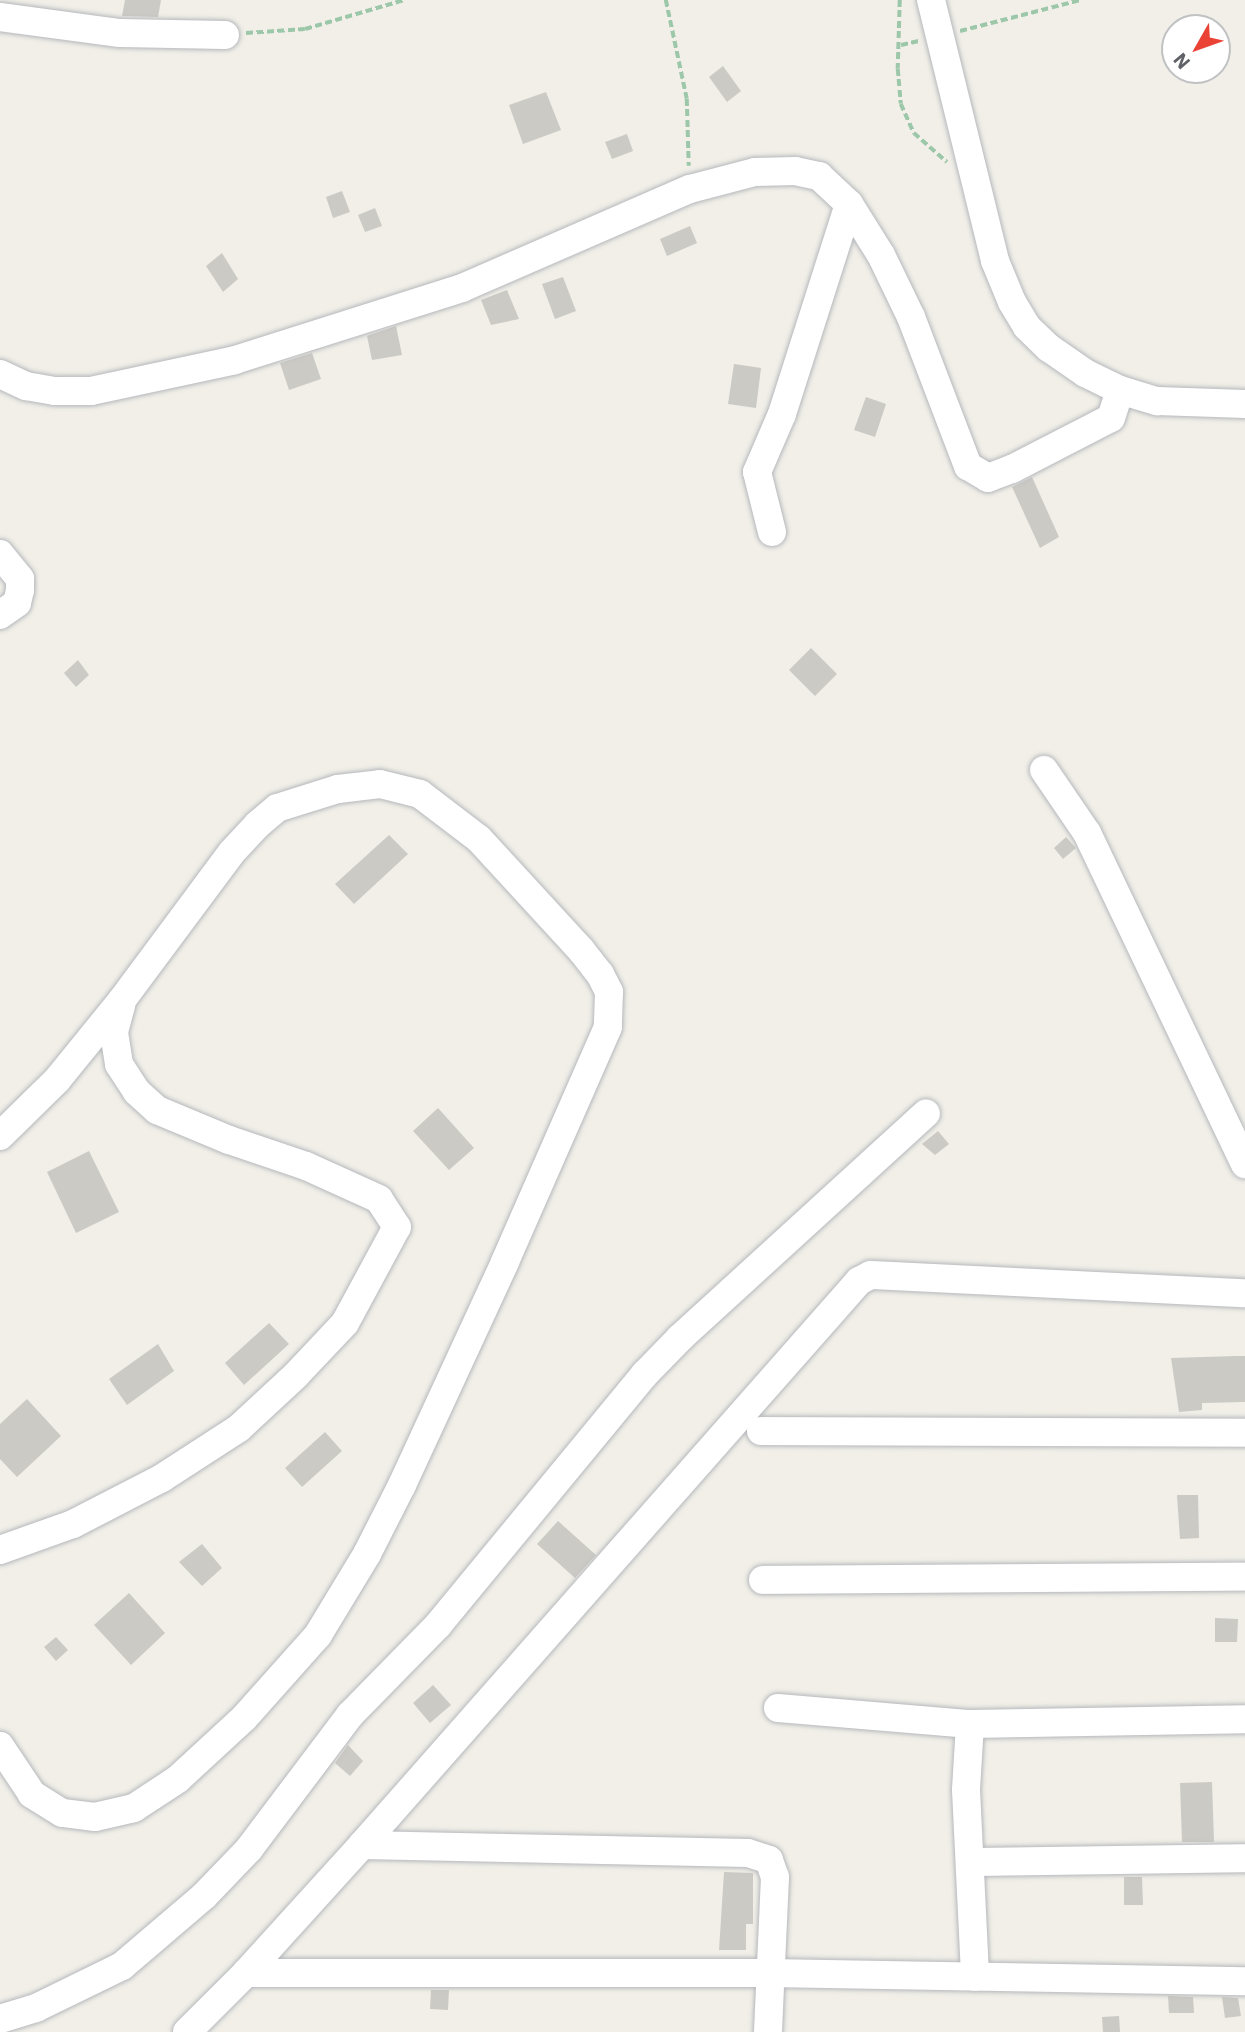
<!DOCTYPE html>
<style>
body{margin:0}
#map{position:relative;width:1245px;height:2032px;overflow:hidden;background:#f1efe8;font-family:"IBM Plex Sans",sans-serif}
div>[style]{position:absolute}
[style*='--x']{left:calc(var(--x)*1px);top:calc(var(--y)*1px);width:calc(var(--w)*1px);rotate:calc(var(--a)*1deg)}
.building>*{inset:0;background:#cccac5}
.path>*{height:3.5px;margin-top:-1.75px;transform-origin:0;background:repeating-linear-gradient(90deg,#9cc7a9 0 7px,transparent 0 10.5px)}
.roads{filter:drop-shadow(0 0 2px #b5b8bc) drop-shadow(0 0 2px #b5b8bc)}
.minor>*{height:28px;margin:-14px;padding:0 14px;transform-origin:14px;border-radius:14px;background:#fff}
span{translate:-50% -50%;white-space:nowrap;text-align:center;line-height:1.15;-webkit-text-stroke:6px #fff;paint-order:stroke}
.north{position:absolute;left:1161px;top:14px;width:70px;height:70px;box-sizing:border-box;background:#fff;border:2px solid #bfc1c3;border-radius:50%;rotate:230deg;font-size:19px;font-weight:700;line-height:28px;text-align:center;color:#5f6368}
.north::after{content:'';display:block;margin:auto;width:24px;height:32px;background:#ea4335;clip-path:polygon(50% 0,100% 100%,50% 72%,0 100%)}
</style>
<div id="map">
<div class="building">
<div style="clip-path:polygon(125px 0,161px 0,158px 17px,122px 16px)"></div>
<div style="clip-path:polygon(723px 66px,741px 91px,727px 102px,709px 77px)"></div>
<div style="clip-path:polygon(546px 92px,561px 130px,523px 144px,509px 105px)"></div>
<div style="clip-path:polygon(627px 134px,633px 151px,612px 159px,605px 142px)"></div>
<div style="clip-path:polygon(342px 191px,350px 212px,333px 218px,326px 197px)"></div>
<div style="clip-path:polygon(375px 208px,382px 226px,365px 232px,358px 215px)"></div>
<div style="clip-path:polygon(690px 226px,697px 243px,667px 256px,660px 239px)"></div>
<div style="clip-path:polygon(222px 253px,238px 279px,223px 292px,206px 266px)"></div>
<div style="clip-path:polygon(563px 277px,576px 311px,555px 319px,542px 284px)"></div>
<div style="clip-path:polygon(507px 290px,519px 319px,491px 325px,481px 300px)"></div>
<div style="clip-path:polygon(396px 326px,402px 355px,372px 360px,367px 336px)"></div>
<div style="clip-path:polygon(312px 353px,321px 379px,289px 390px,280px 363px)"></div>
<div style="clip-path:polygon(734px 364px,761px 368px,756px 408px,728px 404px)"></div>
<div style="clip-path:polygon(866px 397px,886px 404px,875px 437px,854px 430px)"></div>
<div style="clip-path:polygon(1032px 477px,1059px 537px,1040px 548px,1012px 487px)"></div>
<div style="clip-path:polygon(811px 648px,837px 674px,815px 696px,789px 670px)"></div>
<div style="clip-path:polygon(78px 660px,89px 675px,76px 687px,64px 673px)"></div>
<div style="clip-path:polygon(389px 835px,408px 854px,354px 904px,335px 884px)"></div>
<div style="clip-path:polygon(1066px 837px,1076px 848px,1063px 859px,1054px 848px)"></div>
<div style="clip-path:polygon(438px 1108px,474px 1148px,449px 1170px,413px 1131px)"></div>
<div style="clip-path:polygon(938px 1131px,949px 1144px,935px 1155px,922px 1144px)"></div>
<div style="clip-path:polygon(89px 1151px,119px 1212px,76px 1233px,47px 1172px)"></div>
<div style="clip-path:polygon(269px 1323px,289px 1344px,244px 1385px,225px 1363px)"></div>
<div style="clip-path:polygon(158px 1344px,174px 1371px,127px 1405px,109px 1379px)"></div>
<div style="clip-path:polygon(1236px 1356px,1245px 1356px,1245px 1402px,1202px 1403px,1202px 1410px,1179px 1412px,1171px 1358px)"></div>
<div style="clip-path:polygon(27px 1399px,61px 1436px,17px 1477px,0 1459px,0 1424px)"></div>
<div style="clip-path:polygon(325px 1432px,342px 1451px,302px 1487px,285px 1468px)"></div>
<div style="clip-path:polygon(1177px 1495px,1198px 1495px,1199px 1538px,1180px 1539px)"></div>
<div style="clip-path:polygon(558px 1521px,596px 1555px,575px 1578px,537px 1544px)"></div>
<div style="clip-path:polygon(202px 1544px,222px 1568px,202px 1586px,179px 1562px)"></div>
<div style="clip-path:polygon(129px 1593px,165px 1633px,131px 1665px,94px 1625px)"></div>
<div style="clip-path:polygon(1215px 1618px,1238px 1619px,1237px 1642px,1215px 1642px)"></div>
<div style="clip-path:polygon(56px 1637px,68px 1650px,56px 1661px,44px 1647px)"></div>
<div style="clip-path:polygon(433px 1685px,451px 1705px,430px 1723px,413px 1703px)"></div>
<div style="clip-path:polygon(348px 1745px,363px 1761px,350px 1776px,335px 1763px)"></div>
<div style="clip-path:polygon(1212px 1782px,1214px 1842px,1182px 1842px,1180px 1783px)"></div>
<div style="clip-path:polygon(724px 1872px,753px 1873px,753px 1924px,746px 1924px,746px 1950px,719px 1950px)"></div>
<div style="clip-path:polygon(1124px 1877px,1142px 1877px,1143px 1905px,1124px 1905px)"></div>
<div style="clip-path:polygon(431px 1990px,449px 1990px,448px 2010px,430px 2009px)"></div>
<div style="clip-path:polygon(1168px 1996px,1193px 1997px,1194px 2013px,1169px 2013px)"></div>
<div style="clip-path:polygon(1222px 1997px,1238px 1998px,1241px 2016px,1225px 2018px)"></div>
<div style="clip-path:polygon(1119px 2016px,1120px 2032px,1103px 2032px,1102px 2017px)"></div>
</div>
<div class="path">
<div style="--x:666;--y:0;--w:101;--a:78"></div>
<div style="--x:687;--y:99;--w:67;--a:88.3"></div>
<div style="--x:900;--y:0;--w:69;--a:91.7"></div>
<div style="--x:898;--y:69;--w:35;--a:85"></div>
<div style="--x:901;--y:104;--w:32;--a:66"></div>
<div style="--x:914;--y:133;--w:44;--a:41.3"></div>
<div style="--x:960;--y:31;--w:125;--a:-14.4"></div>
<div style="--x:246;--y:33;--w:59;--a:-3.9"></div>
<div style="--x:305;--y:29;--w:103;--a:-16.3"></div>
<div style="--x:901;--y:45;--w:18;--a:-13"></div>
</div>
<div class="roads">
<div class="minor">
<div style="--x:931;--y:0;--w:269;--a:76.2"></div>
<div style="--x:995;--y:261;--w:44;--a:67.5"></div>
<div style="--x:1012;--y:302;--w:29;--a:59"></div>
<div style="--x:1027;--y:327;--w:30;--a:44"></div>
<div style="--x:1049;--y:348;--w:44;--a:34.8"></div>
<div style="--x:1085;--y:373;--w:39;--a:26"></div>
<div style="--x:1120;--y:390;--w:39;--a:17"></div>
<div style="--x:1157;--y:401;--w:88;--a:2"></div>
<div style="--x:0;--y:17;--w:121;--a:7.6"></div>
<div style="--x:120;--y:33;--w:105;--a:1.1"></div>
<div style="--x:0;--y:374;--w:29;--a:25"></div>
<div style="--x:26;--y:386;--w:29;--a:10"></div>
<div style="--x:55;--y:391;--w:36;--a:0"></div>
<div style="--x:91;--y:391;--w:147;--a:-12.1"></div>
<div style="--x:235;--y:360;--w:238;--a:-17.6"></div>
<div style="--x:462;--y:288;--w:249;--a:-23.5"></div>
<div style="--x:690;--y:189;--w:67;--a:-14.7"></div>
<div style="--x:755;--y:172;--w:40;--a:-1.4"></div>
<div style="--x:795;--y:171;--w:25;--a:12"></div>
<div style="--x:819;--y:176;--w:41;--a:43"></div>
<div style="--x:849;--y:204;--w:60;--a:57.9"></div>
<div style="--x:881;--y:255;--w:69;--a:64.2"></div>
<div style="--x:911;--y:317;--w:160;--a:69.1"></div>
<div style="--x:968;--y:466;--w:23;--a:31"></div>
<div style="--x:988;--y:478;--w:26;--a:-21"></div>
<div style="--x:1012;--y:469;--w:111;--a:-27.3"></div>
<div style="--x:1111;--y:418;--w:29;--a:-72"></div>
<div style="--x:772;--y:532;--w:62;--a:-104"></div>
<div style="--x:757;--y:472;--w:63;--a:-66.7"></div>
<div style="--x:782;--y:414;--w:220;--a:-72.3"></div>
<div style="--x:0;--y:554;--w:32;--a:51"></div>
<div style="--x:20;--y:579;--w:11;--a:90"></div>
<div style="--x:20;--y:590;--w:13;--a:103"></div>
<div style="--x:17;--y:603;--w:21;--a:145"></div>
<div style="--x:1044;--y:770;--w:76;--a:55.7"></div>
<div style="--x:1087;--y:833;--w:367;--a:64.5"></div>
<div style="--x:0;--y:1136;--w:80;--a:-44.5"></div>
<div style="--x:57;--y:1080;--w:103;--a:-50.9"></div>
<div style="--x:122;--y:1000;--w:184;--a:-53.4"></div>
<div style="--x:232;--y:852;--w:37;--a:-47"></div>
<div style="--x:257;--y:825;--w:26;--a:-40"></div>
<div style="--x:277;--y:808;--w:64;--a:-17.3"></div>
<div style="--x:338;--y:789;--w:42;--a:-6.8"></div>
<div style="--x:380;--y:784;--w:41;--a:14"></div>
<div style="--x:420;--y:794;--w:74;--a:37.3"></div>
<div style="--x:479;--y:839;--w:151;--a:47.4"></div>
<div style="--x:581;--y:950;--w:31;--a:52"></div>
<div style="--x:600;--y:974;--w:20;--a:63"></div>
<div style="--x:609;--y:992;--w:35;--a:92"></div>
<div style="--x:608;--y:1027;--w:257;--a:113.7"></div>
<div style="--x:505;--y:1262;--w:246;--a:114.8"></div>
<div style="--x:402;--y:1485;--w:77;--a:116.9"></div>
<div style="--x:367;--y:1554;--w:95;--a:121.2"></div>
<div style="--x:318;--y:1635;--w:111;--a:131.7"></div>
<div style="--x:244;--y:1718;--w:90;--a:137.3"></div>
<div style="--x:178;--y:1779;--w:53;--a:146.6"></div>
<div style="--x:134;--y:1808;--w:40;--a:167"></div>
<div style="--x:95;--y:1817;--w:33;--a:-173"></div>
<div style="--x:62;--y:1813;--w:36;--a:-148"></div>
<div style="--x:32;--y:1794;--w:58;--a:-123.7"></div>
<div style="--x:761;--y:1431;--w:484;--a:0.2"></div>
<div style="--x:0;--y:1550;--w:77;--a:-19.6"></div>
<div style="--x:73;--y:1524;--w:100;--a:-27.3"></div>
<div style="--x:162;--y:1478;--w:92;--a:-33"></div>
<div style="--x:239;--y:1428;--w:78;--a:-42.9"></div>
<div style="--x:296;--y:1375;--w:71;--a:-46.7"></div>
<div style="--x:345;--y:1323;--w:109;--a:-61.6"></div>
<div style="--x:397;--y:1227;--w:33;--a:-123"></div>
<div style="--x:379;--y:1199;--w:80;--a:-155.7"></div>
<div style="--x:306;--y:1166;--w:81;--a:-161.3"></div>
<div style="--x:229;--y:1140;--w:78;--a:-157.4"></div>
<div style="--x:157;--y:1110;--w:27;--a:-138"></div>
<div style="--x:137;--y:1092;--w:33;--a:-123"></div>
<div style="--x:119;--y:1064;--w:32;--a:-99"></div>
<div style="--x:114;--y:1032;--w:28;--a:-75"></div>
<div style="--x:763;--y:1580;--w:482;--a:-0.4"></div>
<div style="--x:778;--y:1708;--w:193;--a:4.8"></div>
<div style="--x:970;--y:1724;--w:275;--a:-1"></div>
<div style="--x:970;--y:1724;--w:66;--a:93.5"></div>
<div style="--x:966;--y:1790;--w:187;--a:87.2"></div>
<div style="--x:362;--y:1845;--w:386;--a:1.2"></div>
<div style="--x:748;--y:1853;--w:22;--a:18"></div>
<div style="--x:769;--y:1860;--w:18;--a:71"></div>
<div style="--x:775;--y:1877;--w:155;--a:92.6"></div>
<div style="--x:971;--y:1862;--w:274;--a:-0.8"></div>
<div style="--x:246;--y:1973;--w:523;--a:0"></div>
<div style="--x:769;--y:1973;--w:476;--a:1"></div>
<div style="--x:0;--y:2019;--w:38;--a:-17"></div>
<div style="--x:36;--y:2008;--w:96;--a:-26"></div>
<div style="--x:122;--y:1966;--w:108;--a:-40.5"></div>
<div style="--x:204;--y:1896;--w:65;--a:-46.2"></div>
<div style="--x:249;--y:1849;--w:168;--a:-53"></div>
<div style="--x:350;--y:1715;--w:126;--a:-45.6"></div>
<div style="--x:438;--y:1625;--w:325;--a:-50.5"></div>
<div style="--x:645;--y:1374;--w:50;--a:-45.8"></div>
<div style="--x:680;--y:1338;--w:333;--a:-42.4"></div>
<div style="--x:187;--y:2032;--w:83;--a:-45"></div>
<div style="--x:246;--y:1973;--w:173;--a:-47.8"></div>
<div style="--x:362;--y:1845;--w:752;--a:-48.61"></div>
<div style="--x:859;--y:1281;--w:13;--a:-27"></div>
<div style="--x:871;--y:1275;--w:374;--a:2.8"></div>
</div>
</div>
<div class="north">N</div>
</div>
